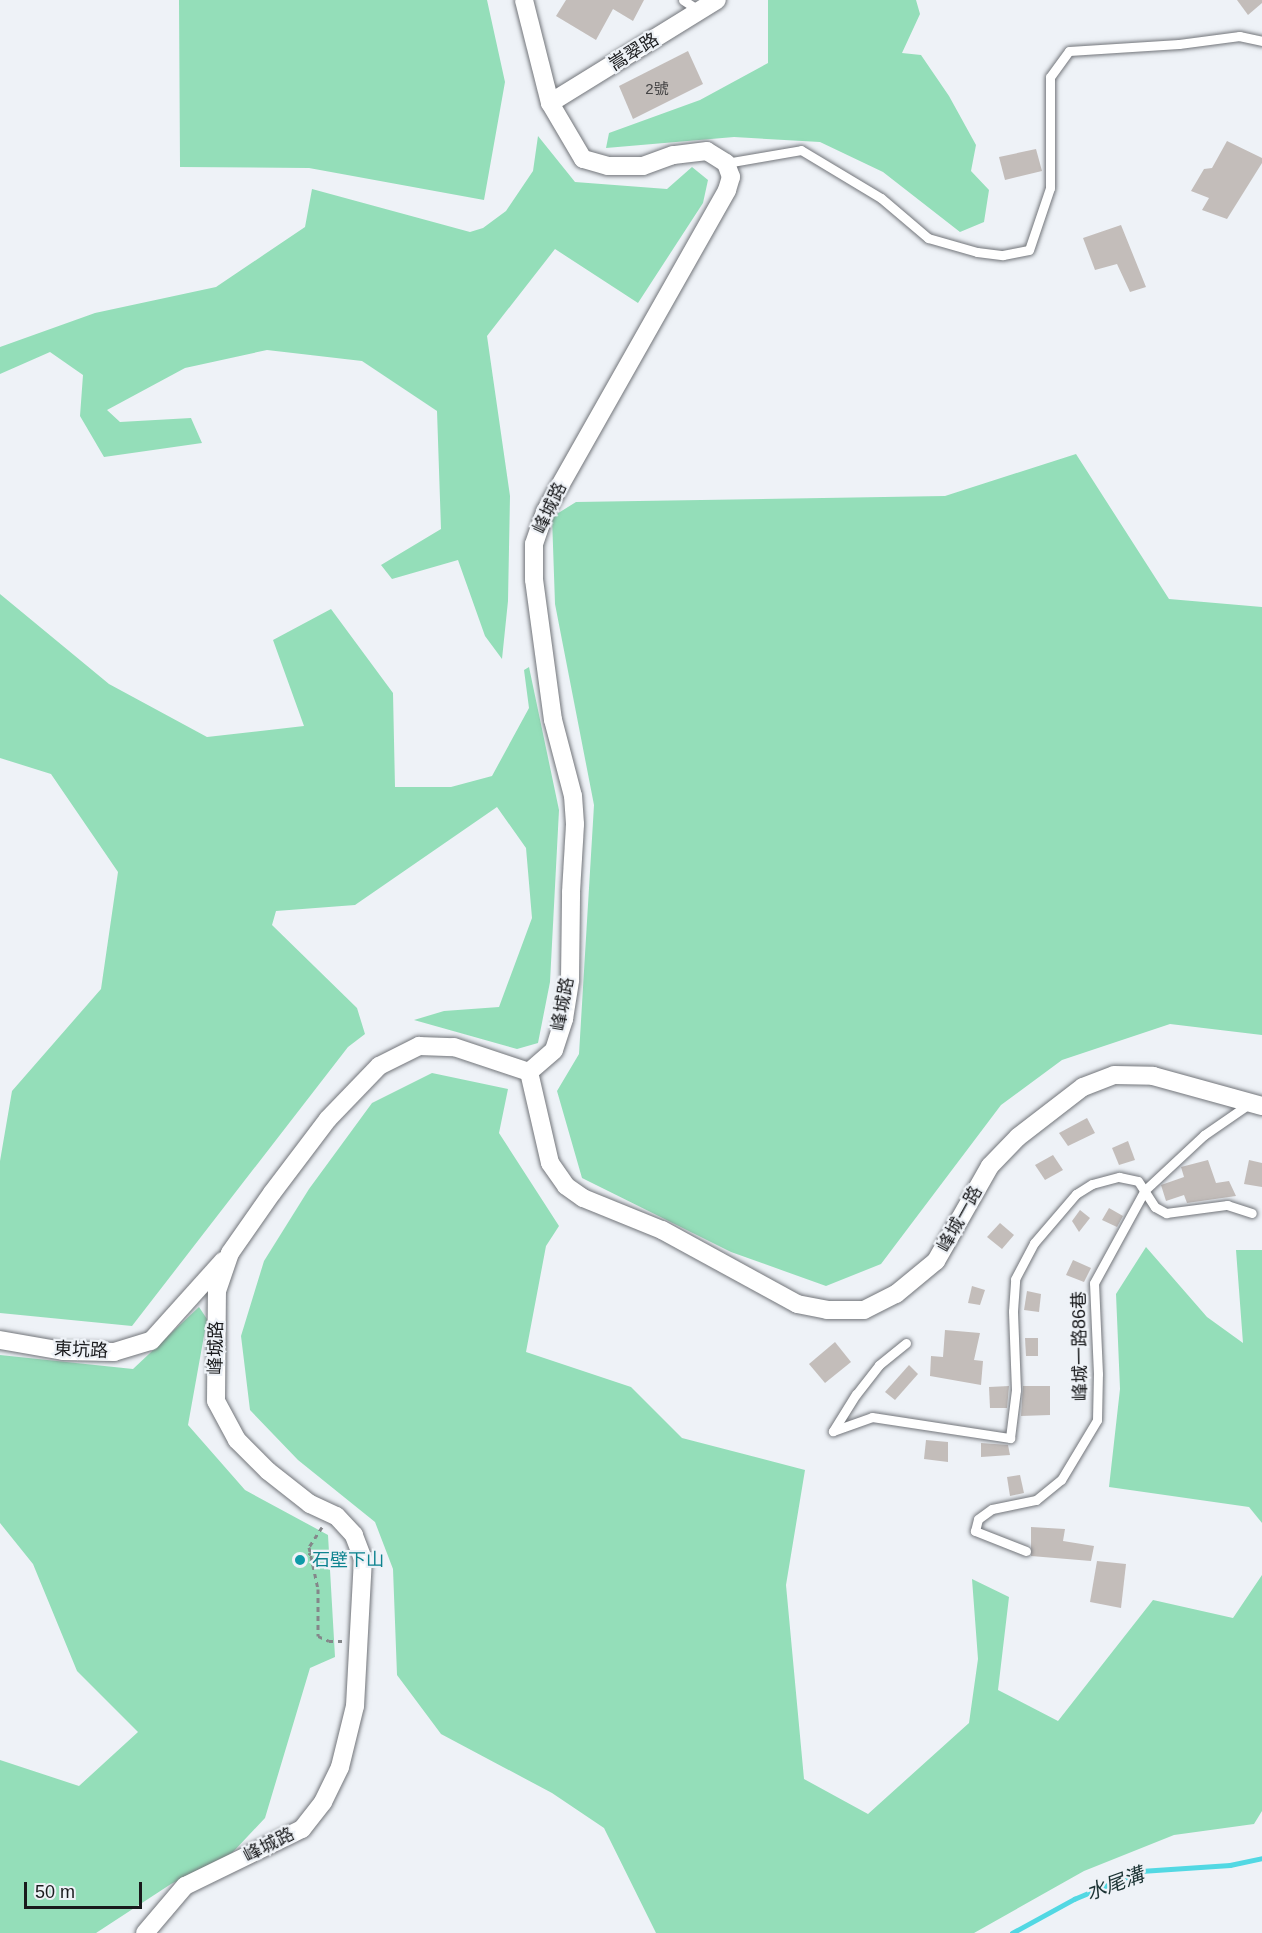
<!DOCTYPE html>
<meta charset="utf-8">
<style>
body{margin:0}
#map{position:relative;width:1262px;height:1933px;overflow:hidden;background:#eef2f7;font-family:Helvetica,"Noto Sans TC",sans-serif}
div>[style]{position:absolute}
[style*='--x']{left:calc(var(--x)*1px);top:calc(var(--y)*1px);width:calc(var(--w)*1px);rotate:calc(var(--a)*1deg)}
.green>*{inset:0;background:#94deb9}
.stream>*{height:4.5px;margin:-2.25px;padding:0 2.25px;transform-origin:2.25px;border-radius:2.25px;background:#52d8e3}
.building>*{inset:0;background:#c3bdba}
.path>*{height:3px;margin-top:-1.5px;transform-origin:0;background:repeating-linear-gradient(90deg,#84878a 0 4.5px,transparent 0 9px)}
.roads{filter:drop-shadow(0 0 2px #72757a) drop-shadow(0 0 2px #72757a)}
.service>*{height:9px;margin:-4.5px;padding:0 4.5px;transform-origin:4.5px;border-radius:4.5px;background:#fff}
.minor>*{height:18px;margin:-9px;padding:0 9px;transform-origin:9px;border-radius:9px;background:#fff}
.dots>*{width:16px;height:16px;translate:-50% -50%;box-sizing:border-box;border:3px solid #eef2f7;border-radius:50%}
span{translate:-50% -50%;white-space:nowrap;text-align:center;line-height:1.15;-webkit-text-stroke:4.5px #eef2f7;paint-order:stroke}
.number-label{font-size:15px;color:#444344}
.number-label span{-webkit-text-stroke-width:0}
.street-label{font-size:18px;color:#191a1c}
.culture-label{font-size:18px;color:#0d838f}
.left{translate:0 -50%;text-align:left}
.water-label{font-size:20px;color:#1c3334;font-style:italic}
.scale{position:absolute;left:24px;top:1882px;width:118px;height:27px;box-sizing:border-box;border:3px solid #191a1c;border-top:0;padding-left:8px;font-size:18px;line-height:21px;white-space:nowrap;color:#191a1c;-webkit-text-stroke:4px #eef2f7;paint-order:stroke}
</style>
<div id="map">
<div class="green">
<div style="clip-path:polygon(179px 0,487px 0,505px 82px,484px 200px,309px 168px,180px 167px)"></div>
<div style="clip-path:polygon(768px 0,916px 0,920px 14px,902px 53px,921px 55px,949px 96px,976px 145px,971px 171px,989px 190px,984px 222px,960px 232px,883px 172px,820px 142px,734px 137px,606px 148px,609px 133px,700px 100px,768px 63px)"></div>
<div style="clip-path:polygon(538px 136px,575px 182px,667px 189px,692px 167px,708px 180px,703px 203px,638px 303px,555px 249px,487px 336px,510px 496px,508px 601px,502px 659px,485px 636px,458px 560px,392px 579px,381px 565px,441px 529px,437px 411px,362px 361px,267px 350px,185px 368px,107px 410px,120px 422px,191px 418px,202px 443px,104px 457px,80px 416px,83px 375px,50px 352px,0 374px,0 347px,95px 313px,216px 287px,305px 227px,312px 189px,470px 232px,483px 228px,506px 211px,533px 171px)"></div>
<div style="clip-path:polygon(1076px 454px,1169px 599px,1262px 607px,1262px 1035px,1170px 1024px,1062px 1060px,1001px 1105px,881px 1264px,826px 1286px,731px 1252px,582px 1178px,557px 1091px,579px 1054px,594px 805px,555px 604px,552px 517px,576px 502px,945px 496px)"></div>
<div style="clip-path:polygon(0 594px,109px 684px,207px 737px,304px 726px,273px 640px,331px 609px,393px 693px,395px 787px,451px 787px,492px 776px,529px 708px,524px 670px,529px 667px,559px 810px,550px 982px,538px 1043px,517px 1049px,414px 1020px,444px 1011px,499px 1007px,532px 918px,526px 848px,497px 807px,355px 905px,276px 911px,272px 925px,357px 1008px,365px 1034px,348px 1047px,132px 1326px,0 1313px,0 1161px,12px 1091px,101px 989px,118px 872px,51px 774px,0 758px)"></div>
<div style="clip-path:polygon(432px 1073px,508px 1089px,499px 1133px,559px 1226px,546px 1246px,526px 1352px,631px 1387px,682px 1438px,805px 1470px,786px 1585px,804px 1779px,868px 1814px,969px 1723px,978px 1659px,972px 1579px,1009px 1597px,998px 1690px,1058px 1721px,1153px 1600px,1233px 1618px,1262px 1575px,1262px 1811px,1254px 1824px,1174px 1835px,1084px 1871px,974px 1933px,656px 1933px,604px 1828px,552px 1793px,441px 1734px,397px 1675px,393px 1569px,375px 1522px,298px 1460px,250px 1410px,241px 1336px,264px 1261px,309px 1189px,372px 1103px)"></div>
<div style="clip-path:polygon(1146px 1247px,1207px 1317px,1243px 1343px,1236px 1250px,1262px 1250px,1262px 1523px,1249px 1507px,1109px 1487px,1120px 1389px,1116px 1294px)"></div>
<div style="clip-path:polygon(199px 1307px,207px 1319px,188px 1425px,245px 1490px,328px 1535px,335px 1657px,310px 1668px,265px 1818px,232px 1853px,171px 1884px,96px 1933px,0 1933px,0 1760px,79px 1786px,138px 1732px,77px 1671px,33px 1564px,0 1523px,0 1355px,133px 1369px)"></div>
</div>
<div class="stream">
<div style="--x:1012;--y:1933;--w:71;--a:-28.7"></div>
<div style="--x:1074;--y:1899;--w:73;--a:-22.7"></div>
<div style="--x:1141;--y:1871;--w:89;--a:-3.9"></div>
<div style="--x:1230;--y:1865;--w:33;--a:-12"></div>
</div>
<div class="building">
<div style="clip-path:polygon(566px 0,644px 0,633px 21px,613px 9px,596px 40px,556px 16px)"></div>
<div style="clip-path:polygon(1237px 0,1262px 0,1262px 3px,1248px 15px)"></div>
<div style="clip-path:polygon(688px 51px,703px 84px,633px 119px,619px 86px)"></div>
<div style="clip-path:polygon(1227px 141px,1262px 158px,1262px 163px,1227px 219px,1202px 210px,1209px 198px,1191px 191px,1204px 169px,1212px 168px)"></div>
<div style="clip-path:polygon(1036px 149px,1042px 171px,1005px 180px,999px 157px)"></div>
<div style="clip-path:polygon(1121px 225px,1146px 287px,1130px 292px,1117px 264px,1095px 270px,1083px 238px)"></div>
<div style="clip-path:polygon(1087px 1118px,1095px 1133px,1068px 1146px,1059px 1133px)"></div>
<div style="clip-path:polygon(1128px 1141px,1135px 1160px,1119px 1165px,1112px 1148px)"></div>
<div style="clip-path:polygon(1053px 1155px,1063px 1170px,1045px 1180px,1035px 1165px)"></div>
<div style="clip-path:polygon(1208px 1160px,1216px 1183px,1229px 1181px,1236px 1196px,1187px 1203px,1184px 1195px,1166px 1201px,1161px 1185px,1184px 1177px,1181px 1167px)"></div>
<div style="clip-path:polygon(1249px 1160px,1262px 1163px,1262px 1187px,1244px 1184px)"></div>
<div style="clip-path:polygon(1109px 1208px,1123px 1216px,1117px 1227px,1102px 1220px)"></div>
<div style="clip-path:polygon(1080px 1210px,1090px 1218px,1079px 1232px,1072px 1221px)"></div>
<div style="clip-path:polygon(1000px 1223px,1014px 1235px,1002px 1249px,987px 1237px)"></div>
<div style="clip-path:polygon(1073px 1260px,1091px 1268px,1084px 1282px,1066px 1275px)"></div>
<div style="clip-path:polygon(972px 1286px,985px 1290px,980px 1305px,968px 1303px)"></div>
<div style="clip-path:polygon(1027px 1291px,1041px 1294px,1039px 1312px,1024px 1310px)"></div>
<div style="clip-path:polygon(945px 1330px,980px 1333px,974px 1360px,983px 1361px,981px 1385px,930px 1376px,931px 1356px,943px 1357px)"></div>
<div style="clip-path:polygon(1025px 1338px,1038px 1338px,1038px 1356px,1026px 1356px)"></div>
<div style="clip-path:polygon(835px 1342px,851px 1362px,825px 1383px,809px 1364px)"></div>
<div style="clip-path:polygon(909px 1365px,918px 1374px,895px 1400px,885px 1392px)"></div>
<div style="clip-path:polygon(1009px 1386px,1007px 1408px,990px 1408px,989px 1387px)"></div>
<div style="clip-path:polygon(1023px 1386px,1050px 1386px,1050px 1415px,1021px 1416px)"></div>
<div style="clip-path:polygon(926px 1440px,948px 1442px,948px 1462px,924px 1459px)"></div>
<div style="clip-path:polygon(981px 1443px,1008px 1445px,1010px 1455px,981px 1457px)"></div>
<div style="clip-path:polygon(1020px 1475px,1024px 1493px,1010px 1496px,1007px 1477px)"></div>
<div style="clip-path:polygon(1031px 1527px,1065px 1529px,1063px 1541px,1094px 1546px,1091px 1561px,1031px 1556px)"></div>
<div style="clip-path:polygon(1097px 1561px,1126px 1564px,1121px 1608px,1090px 1602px)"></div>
</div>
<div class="path">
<div style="--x:322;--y:1527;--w:24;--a:123"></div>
<div style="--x:309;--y:1547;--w:43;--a:77.9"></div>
<div style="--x:318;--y:1589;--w:47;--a:90"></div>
<div style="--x:318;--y:1636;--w:12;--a:24"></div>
<div style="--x:329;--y:1641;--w:15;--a:0"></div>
<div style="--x:301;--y:1559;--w:12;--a:-31"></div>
</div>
<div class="roads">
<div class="service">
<div style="--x:683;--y:0;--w:20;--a:33"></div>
<div style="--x:726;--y:163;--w:76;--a:-9.8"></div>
<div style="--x:801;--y:150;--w:93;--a:31"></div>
<div style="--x:881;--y:198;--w:62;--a:40.4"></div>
<div style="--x:928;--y:238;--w:51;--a:15.9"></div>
<div style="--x:977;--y:252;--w:26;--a:7"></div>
<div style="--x:1003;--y:255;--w:26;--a:-11"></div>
<div style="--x:1029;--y:250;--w:65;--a:-71.3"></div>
<div style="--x:1050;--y:188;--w:111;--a:-90"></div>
<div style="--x:1050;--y:77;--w:32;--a:-54"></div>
<div style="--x:1069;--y:51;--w:110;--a:-3.6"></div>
<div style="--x:1179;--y:44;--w:61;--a:-7.6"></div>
<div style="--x:1239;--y:36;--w:24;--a:12"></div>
<div style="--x:906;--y:1343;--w:35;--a:141"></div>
<div style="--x:879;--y:1365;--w:37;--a:128"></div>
<div style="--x:856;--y:1394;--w:44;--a:121.9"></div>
<div style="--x:833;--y:1431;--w:41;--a:-19.7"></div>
<div style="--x:872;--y:1417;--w:140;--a:8.7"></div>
<div style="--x:1010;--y:1438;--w:48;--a:-82.9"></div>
<div style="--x:1016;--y:1390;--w:79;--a:-92.2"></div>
<div style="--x:1013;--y:1311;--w:32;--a:-86"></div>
<div style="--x:1015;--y:1279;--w:41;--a:-62.2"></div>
<div style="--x:1034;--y:1243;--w:65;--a:-49.4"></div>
<div style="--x:1076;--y:1194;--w:19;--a:-32"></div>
<div style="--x:1092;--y:1184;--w:28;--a:-15"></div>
<div style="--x:1119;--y:1177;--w:19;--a:12"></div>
<div style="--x:1138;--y:1181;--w:31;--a:57"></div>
<div style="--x:1155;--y:1207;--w:13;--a:29"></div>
<div style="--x:1166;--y:1213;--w:62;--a:-7.5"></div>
<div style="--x:1227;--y:1205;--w:26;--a:18"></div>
<div style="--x:1026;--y:1551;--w:55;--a:-158.6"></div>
<div style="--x:975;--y:1531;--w:12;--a:-76"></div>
<div style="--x:978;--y:1519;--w:17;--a:-36"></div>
<div style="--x:992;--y:1509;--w:45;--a:-11.6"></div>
<div style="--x:1036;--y:1500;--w:32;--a:-39"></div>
<div style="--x:1061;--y:1480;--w:70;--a:-59"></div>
<div style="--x:1097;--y:1420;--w:46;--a:-88.8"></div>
<div style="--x:1098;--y:1374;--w:91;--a:-92.5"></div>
<div style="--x:1094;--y:1283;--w:106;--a:-61.3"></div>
<div style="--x:1145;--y:1190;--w:81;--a:-43"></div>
<div style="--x:1204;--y:1135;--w:55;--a:-34.6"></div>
</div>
<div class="minor">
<div style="--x:550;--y:103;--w:196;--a:-31.7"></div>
<div style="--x:529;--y:1072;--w:93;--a:77"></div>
<div style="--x:550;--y:1163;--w:28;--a:55"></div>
<div style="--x:566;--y:1186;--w:21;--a:35"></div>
<div style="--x:583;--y:1198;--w:85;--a:22.1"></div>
<div style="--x:662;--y:1230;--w:154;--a:28.7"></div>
<div style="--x:797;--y:1304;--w:31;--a:11"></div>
<div style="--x:827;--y:1310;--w:37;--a:0"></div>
<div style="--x:864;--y:1310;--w:36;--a:-27"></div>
<div style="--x:896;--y:1294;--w:52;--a:-39.5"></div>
<div style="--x:936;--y:1261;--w:109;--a:-60.4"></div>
<div style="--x:990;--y:1166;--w:40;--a:-46"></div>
<div style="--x:1018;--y:1137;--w:82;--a:-37.6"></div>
<div style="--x:1083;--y:1087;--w:33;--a:-21"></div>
<div style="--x:1114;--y:1075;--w:39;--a:1"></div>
<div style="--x:1153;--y:1076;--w:113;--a:15.4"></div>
<div style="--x:0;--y:1340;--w:64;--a:9.9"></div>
<div style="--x:63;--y:1351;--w:51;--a:1.1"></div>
<div style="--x:114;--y:1352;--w:39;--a:-17"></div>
<div style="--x:151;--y:1341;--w:108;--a:-48"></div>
<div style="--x:145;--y:1933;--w:62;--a:-49.6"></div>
<div style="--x:185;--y:1886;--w:130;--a:-26"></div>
<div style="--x:302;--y:1829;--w:34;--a:-52"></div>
<div style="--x:323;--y:1802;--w:39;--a:-64"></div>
<div style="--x:340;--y:1767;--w:63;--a:-76.2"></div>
<div style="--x:355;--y:1706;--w:147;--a:-86.9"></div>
<div style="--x:363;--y:1559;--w:26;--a:-111"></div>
<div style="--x:354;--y:1535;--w:26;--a:-133"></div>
<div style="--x:336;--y:1516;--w:29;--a:-155"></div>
<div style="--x:310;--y:1504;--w:53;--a:-141.8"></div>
<div style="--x:268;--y:1471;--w:44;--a:-135"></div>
<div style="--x:237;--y:1440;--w:44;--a:-118.3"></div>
<div style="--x:216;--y:1401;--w:110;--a:-89.5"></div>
<div style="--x:217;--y:1291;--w:40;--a:-71.1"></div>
<div style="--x:230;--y:1253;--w:73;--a:-55"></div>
<div style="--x:272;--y:1193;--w:93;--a:-52.9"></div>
<div style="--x:328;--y:1119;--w:74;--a:-46.1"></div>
<div style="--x:379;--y:1066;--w:45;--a:-26.6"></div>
<div style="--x:419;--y:1046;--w:35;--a:2"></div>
<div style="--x:454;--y:1047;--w:79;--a:18.4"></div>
<div style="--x:529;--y:1072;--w:33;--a:-41"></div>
<div style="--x:554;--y:1050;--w:33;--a:-72"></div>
<div style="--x:564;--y:1019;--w:39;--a:-81"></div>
<div style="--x:570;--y:980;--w:88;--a:-89.3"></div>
<div style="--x:571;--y:892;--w:68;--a:-86.6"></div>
<div style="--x:575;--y:824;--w:28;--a:-94"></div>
<div style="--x:573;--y:796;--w:79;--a:-104.7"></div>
<div style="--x:553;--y:720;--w:141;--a:-97.7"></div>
<div style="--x:534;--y:580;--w:36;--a:-90"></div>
<div style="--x:534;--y:544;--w:34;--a:-71"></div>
<div style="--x:545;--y:512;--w:370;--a:-60.5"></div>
<div style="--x:727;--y:190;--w:14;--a:-73"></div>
<div style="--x:731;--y:177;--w:15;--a:-110"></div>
<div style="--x:726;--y:163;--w:22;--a:-148"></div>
<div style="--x:707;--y:151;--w:34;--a:173"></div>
<div style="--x:673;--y:155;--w:32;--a:160"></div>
<div style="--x:643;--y:166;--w:35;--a:180"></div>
<div style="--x:608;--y:166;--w:26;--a:-164"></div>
<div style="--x:583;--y:159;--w:65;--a:-120.5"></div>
<div style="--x:550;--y:103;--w:106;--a:-104.2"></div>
</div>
</div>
<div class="dots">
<div style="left:300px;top:1560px;background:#0f9aa8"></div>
</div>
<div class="number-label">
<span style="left:657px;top:89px">2號</span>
</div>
<div class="street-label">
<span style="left:634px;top:52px;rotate:-32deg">嵩翠路</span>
<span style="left:550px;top:508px;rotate:-65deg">峰城路</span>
<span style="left:563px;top:1004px;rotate:-80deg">峰城路</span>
<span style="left:960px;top:1219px;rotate:-61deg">峰城一路</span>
<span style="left:1080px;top:1346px;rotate:-91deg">峰城一路86巷</span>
<span style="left:216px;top:1348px;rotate:-89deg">峰城路</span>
<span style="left:81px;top:1350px;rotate:3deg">東坑路</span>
<span style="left:269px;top:1845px;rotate:-27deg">峰城路</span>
</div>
<div class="culture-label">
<span class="left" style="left:312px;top:1560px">石壁下山</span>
</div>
<div class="water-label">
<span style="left:1115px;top:1884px;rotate:-20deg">水尾溝</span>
</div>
<div class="scale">50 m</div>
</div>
